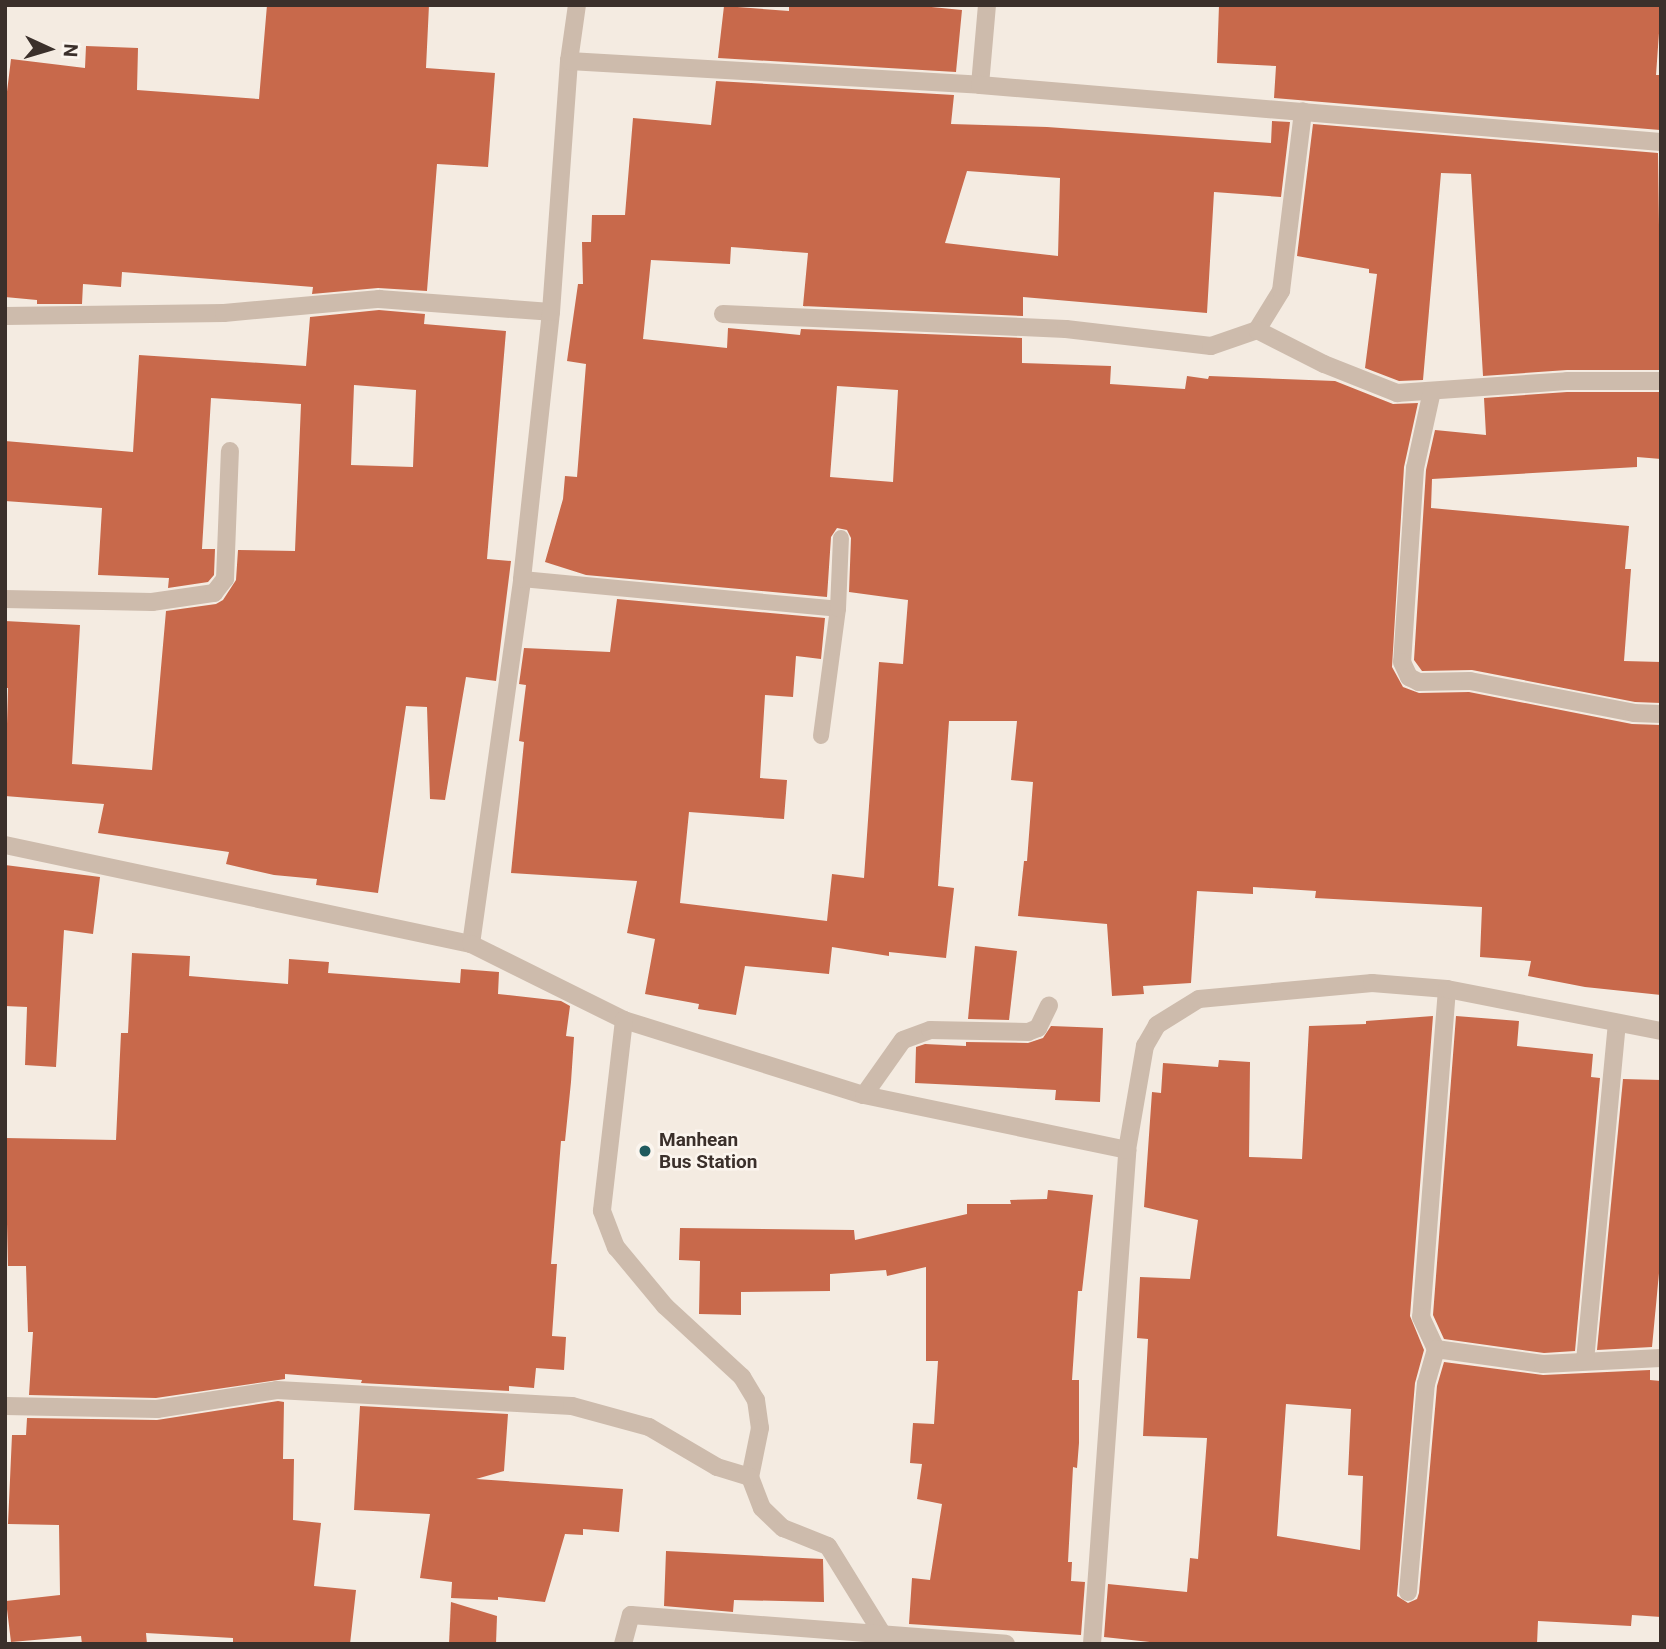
<!DOCTYPE html>
<style>
body{margin:0}
#map{position:relative;width:1666px;height:1649px;overflow:hidden;background:#f4ebe1;font-family:Roboto,sans-serif}
div>[style]{position:absolute}
[style*='--x']{left:calc(var(--x)*1px);top:calc(var(--y)*1px);width:calc(var(--w)*1px);rotate:calc(var(--a)*1deg)}
.building>*{inset:0;background:#c8694b}
.service>*{height:16px;margin:-8px;padding:0 8px;transform-origin:8px;border-radius:8px;background:#cdbbac}
.minor>*{height:18px;margin:-9px;padding:0 9px;transform-origin:9px;border-radius:9px;background:#cdbbac}
.dots>*{width:19px;height:19px;translate:-50% -50%;box-sizing:border-box;border:4px solid #fbf5ee;border-radius:50%}
span{translate:-50% -50%;white-space:nowrap;text-align:center;line-height:1.15;-webkit-text-stroke:5px #fbf5ee;paint-order:stroke}
.poi-label{font-size:19px;color:#3b302b;font-weight:700}
.left{translate:0 -50%;text-align:left}
.frame{position:absolute;inset:0;border:7px solid #3b302b;pointer-events:none}
.north{position:absolute;left:14px;top:14px;width:70px;height:70px;-webkit-text-stroke:5px #fbf5ee;paint-order:stroke;rotate:94deg;font-size:19px;font-weight:700;line-height:28px;text-align:center;color:#3b302b}
.north::after{content:'';display:block;margin:auto;width:24px;height:32px;background:#3b302b;clip-path:polygon(50% 0,100% 100%,50% 72%,0 100%)}
</style>
<div id="map">
<div class="building">
<div style="clip-path:polygon(267px 5px,429px 5px,426px 68px,495px 73px,488px 167px,437px 164px,427px 291px,378px 288px,312px 294px,313px 287px,122px 272px,121px 287px,83px 284px,82px 304px,37px 304px,37px 300px,5px 297px,5px 108px,11px 59px,85px 68px,86px 46px,138px 48px,137px 90px,259px 99px)"></div>
<div style="clip-path:polygon(789px 5px,911px 5px,962px 10px,956px 72px,718px 58px,724px 6px,789px 11px)"></div>
<div style="clip-path:polygon(1219px 5px,1661px 5px,1656px 75px,1661px 75px,1660px 130px,1274px 98px,1276px 66px,1217px 63px)"></div>
<div style="clip-path:polygon(evenodd,716px 81px,954px 95px,951px 124px,1047px 127px,1271px 143px,1272px 121px,1290px 122px,1281px 197px,1214px 192px,1207px 313px,1023px 297px,1023px 316px,803px 306px,808px 253px,731px 247px,730px 264px,651px 260px,643px 339px,727px 348px,728px 328px,800px 335px,801px 329px,1022px 338px,1022px 363px,1111px 366px,1110px 384px,1185px 389px,1187px 376px,1208px 379px,1209px 376px,1335px 381px,1393px 404px,1418px 403px,1404px 467px,1392px 667px,1403px 687px,1419px 693px,1469px 692px,1632px 724px,1661px 725px,1661px 995px,1585px 987px,1528px 976px,1531px 961px,1480px 957px,1482px 907px,1315px 898px,1316px 891px,1253px 887px,1253px 894px,1197px 891px,1191px 983px,1143px 986px,1144px 994px,1112px 996px,1107px 924px,1018px 916px,1024px 861px,1027px 861px,1033px 782px,1011px 780px,1017px 721px,949px 721px,938px 886px,954px 888px,946px 958px,889px 952px,889px 956px,832px 947px,829px 974px,745px 966px,736px 1015px,698px 1009px,699px 1004px,645px 994px,655px 939px,627px 933px,637px 881px,511px 873px,524px 742px,519px 741px,526px 685px,519px 684px,524px 648px,610px 652px,617px 599px,825px 618px,821px 659px,796px 656px,793px 697px,765px 695px,760px 778px,787px 780px,784px 819px,689px 812px,680px 903px,827px 921px,832px 874px,864px 878px,879px 662px,903px 664px,908px 600px,849px 592px,851px 538px,847px 530px,837px 528px,831px 537px,827px 597px,586px 575px,545px 562px,563px 499px,565px 476px,577px 477px,586px 364px,567px 361px,578px 284px,583px 284px,582px 242px,591px 242px,592px 215px,625px 215px,633px 118px,711px 125px,716px 81px,967px 171px,1060px 178px,1058px 256px,945px 243px,967px 171px,716px 81px,837px 386px,898px 390px,893px 482px,830px 477px,837px 386px)"></div>
<div style="clip-path:polygon(1313px 124px,1658px 153px,1661px 370px,1567px 370px,1483px 376px,1471px 174px,1441px 173px,1423px 380px,1399px 381px,1365px 368px,1377px 274px,1369px 273px,1369px 269px,1297px 256px)"></div>
<div style="clip-path:polygon(evenodd,379px 310px,425px 314px,424px 324px,506px 331px,487px 559px,511px 561px,496px 681px,466px 677px,445px 800px,430px 799px,427px 707px,406px 706px,378px 893px,316px 885px,317px 879px,274px 875px,226px 864px,229px 852px,98px 833px,104px 804px,5px 796px,8px 688px,5px 688px,5px 621px,80px 625px,72px 764px,152px 770px,166px 611px,216px 604px,223px 600px,236px 580px,238px 550px,295px 551px,301px 404px,211px 398px,202px 549px,215px 549px,214px 575px,208px 582px,168px 588px,169px 578px,98px 575px,102px 508px,5px 501px,5px 441px,133px 452px,139px 355px,306px 366px,310px 317px,379px 310px,354px 385px,416px 390px,413px 467px,351px 465px,354px 385px)"></div>
<div style="clip-path:polygon(1567px 392px,1661px 392px,1661px 459px,1637px 457px,1637px 467px,1432px 479px,1431px 508px,1629px 526px,1625px 569px,1631px 569px,1624px 661px,1661px 662px,1661px 703px,1635px 702px,1472px 670px,1422px 671px,1414px 660px,1426px 470px,1435px 430px,1486px 435px,1484px 398px)"></div>
<div style="clip-path:polygon(5px 865px,100px 877px,93px 934px,64px 930px,56px 1067px,25px 1065px,27px 1007px,5px 1006px)"></div>
<div style="clip-path:polygon(975px 946px,1017px 951px,1009px 1020px,968px 1019px)"></div>
<div style="clip-path:polygon(132px 953px,190px 956px,189px 976px,288px 984px,289px 959px,329px 962px,328px 973px,460px 983px,461px 969px,499px 972px,498px 994px,561px 1001px,570px 1006px,566px 1036px,574px 1037px,571px 1082px,565px 1141px,561px 1141px,551px 1264px,557px 1264px,552px 1336px,566px 1337px,564px 1370px,536px 1368px,534px 1388px,509px 1386px,509px 1391px,361px 1383px,362px 1380px,285px 1374px,285px 1379px,156px 1398px,29px 1395px,33px 1332px,28px 1332px,26px 1266px,8px 1266px,5px 1138px,116px 1140px,121px 1033px,128px 1033px)"></div>
<div style="clip-path:polygon(evenodd,1433px 1016px,1410px 1316px,1424px 1350px,1415px 1383px,1397px 1596px,1408px 1603px,1417px 1599px,1419px 1593px,1437px 1386px,1444px 1362px,1543px 1375px,1650px 1370px,1650px 1380px,1661px 1381px,1661px 1617px,1632px 1615px,1631px 1626px,1538px 1621px,1537px 1644px,1168px 1644px,1104px 1637px,1108px 1584px,1187px 1592px,1190px 1558px,1198px 1559px,1207px 1438px,1143px 1436px,1148px 1339px,1137px 1338px,1140px 1277px,1190px 1279px,1198px 1220px,1144px 1207px,1152px 1092px,1161px 1093px,1163px 1063px,1218px 1067px,1219px 1060px,1250px 1062px,1249px 1157px,1302px 1159px,1309px 1026px,1366px 1024px,1366px 1021px,1433px 1016px,1286px 1404px,1351px 1409px,1348px 1475px,1363px 1476px,1360px 1550px,1277px 1536px,1286px 1404px)"></div>
<div style="clip-path:polygon(1456px 1016px,1519px 1021px,1517px 1046px,1593px 1054px,1591px 1077px,1600px 1078px,1575px 1351px,1544px 1353px,1444px 1339px,1433px 1315px)"></div>
<div style="clip-path:polygon(1051px 1026px,1103px 1028px,1100px 1102px,1055px 1100px,1056px 1090px,915px 1083px,916px 1047px,925px 1044px,966px 1046px,966px 1042px,1028px 1043px,1043px 1038px)"></div>
<div style="clip-path:polygon(1623px 1079px,1661px 1080px,1661px 1252px,1652px 1347px,1597px 1350px)"></div>
<div style="clip-path:polygon(1048px 1190px,1093px 1195px,1082px 1291px,1078px 1291px,1072px 1380px,1079px 1380px,1079px 1443px,1077px 1468px,1073px 1467px,1068px 1562px,1072px 1562px,1071px 1581px,1085px 1582px,1081px 1635px,909px 1624px,912px 1578px,930px 1580px,942px 1504px,917px 1499px,922px 1464px,910px 1463px,913px 1423px,934px 1424px,938px 1361px,926px 1361px,926px 1267px,887px 1276px,886px 1270px,830px 1274px,830px 1291px,741px 1292px,741px 1315px,699px 1314px,700px 1261px,679px 1260px,680px 1228px,854px 1230px,855px 1240px,967px 1214px,967px 1204px,1011px 1204px,1010px 1200px,1047px 1199px)"></div>
<div style="clip-path:polygon(278px 1401px,284px 1402px,283px 1459px,294px 1459px,293px 1520px,321px 1523px,314px 1586px,356px 1590px,350px 1644px,233px 1644px,233px 1638px,146px 1633px,147px 1644px,82px 1644px,81px 1636px,11px 1642px,6px 1601px,60px 1595px,59px 1525px,8px 1524px,12px 1435px,26px 1435px,27px 1418px,157px 1420px)"></div>
<div style="clip-path:polygon(360px 1406px,508px 1414px,504px 1471px,476px 1479px,623px 1489px,619px 1532px,583px 1529px,583px 1535px,565px 1534px,545px 1602px,498px 1597px,498px 1600px,451px 1598px,452px 1582px,420px 1578px,430px 1514px,354px 1510px)"></div>
<div style="clip-path:polygon(666px 1551px,823px 1559px,824px 1602px,734px 1600px,733px 1612px,664px 1606px)"></div>
<div style="clip-path:polygon(451px 1602px,497px 1616px,496px 1644px,449px 1644px)"></div>
</div>
<div class="service">
<div style="--x:522;--y:579;--w:317;--a:5.4"></div>
<div style="--x:821;--y:736;--w:128;--a:-82.4"></div>
<div style="--x:838;--y:609;--w:71;--a:-87.6"></div>
</div>
<div class="minor">
<div style="--x:569;--y:61;--w:57;--a:-81.9"></div>
<div style="--x:980;--y:85;--w:80;--a:-85"></div>
<div style="--x:723;--y:314;--w:343;--a:2.5"></div>
<div style="--x:1066;--y:329;--w:146;--a:6.7"></div>
<div style="--x:1211;--y:346;--w:49;--a:-19.2"></div>
<div style="--x:1257;--y:330;--w:46;--a:-58.4"></div>
<div style="--x:1281;--y:291;--w:181;--a:-83"></div>
<div style="--x:5;--y:316;--w:219;--a:-0.8"></div>
<div style="--x:224;--y:313;--w:156;--a:-5.2"></div>
<div style="--x:379;--y:299;--w:172;--a:4.3"></div>
<div style="--x:1257;--y:330;--w:75;--a:26.9"></div>
<div style="--x:1324;--y:364;--w:79;--a:21.7"></div>
<div style="--x:1397;--y:393;--w:170;--a:-4"></div>
<div style="--x:1567;--y:381;--w:94;--a:0"></div>
<div style="--x:1432;--y:391;--w:79;--a:102.4"></div>
<div style="--x:1415;--y:468;--w:194;--a:93.8"></div>
<div style="--x:1402;--y:662;--w:17;--a:65"></div>
<div style="--x:1409;--y:677;--w:11;--a:27"></div>
<div style="--x:1419;--y:682;--w:51;--a:-1.1"></div>
<div style="--x:1470;--y:681;--w:167;--a:11"></div>
<div style="--x:1634;--y:713;--w:27;--a:2"></div>
<div style="--x:5;--y:599;--w:147;--a:1.2"></div>
<div style="--x:152;--y:602;--w:63;--a:-8.3"></div>
<div style="--x:214;--y:593;--w:18;--a:-52"></div>
<div style="--x:225;--y:579;--w:128;--a:-87.8"></div>
<div style="--x:5;--y:845;--w:476;--a:12"></div>
<div style="--x:471;--y:944;--w:369;--a:-82"></div>
<div style="--x:522;--y:579;--w:269;--a:-83.8"></div>
<div style="--x:551;--y:312;--w:252;--a:-85.9"></div>
<div style="--x:569;--y:61;--w:412;--a:3.3"></div>
<div style="--x:980;--y:85;--w:683;--a:4.78"></div>
<div style="--x:471;--y:944;--w:171;--a:26.4"></div>
<div style="--x:624;--y:1020;--w:251;--a:17.4"></div>
<div style="--x:864;--y:1095;--w:269;--a:11.8"></div>
<div style="--x:1447;--y:989;--w:329;--a:94.5"></div>
<div style="--x:1421;--y:1317;--w:35;--a:65"></div>
<div style="--x:1436;--y:1349;--w:108;--a:8"></div>
<div style="--x:1543;--y:1364;--w:118;--a:-2.9"></div>
<div style="--x:624;--y:1020;--w:192;--a:96.6"></div>
<div style="--x:602;--y:1211;--w:39;--a:69"></div>
<div style="--x:616;--y:1247;--w:77;--a:50.3"></div>
<div style="--x:665;--y:1306;--w:105;--a:42.7"></div>
<div style="--x:742;--y:1377;--w:27;--a:59"></div>
<div style="--x:756;--y:1400;--w:28;--a:82"></div>
<div style="--x:760;--y:1428;--w:50;--a:101.5"></div>
<div style="--x:750;--y:1477;--w:33;--a:69"></div>
<div style="--x:762;--y:1508;--w:29;--a:44"></div>
<div style="--x:783;--y:1528;--w:48;--a:21.8"></div>
<div style="--x:828;--y:1546;--w:105;--a:58.3"></div>
<div style="--x:864;--y:1095;--w:67;--a:-54.7"></div>
<div style="--x:903;--y:1040;--w:29;--a:-20"></div>
<div style="--x:930;--y:1030;--w:98;--a:1.2"></div>
<div style="--x:1028;--y:1032;--w:11;--a:-22"></div>
<div style="--x:1038;--y:1028;--w:25;--a:-64"></div>
<div style="--x:1585;--y:1361;--w:339;--a:-84.6"></div>
<div style="--x:5;--y:1406;--w:152;--a:1.1"></div>
<div style="--x:157;--y:1409;--w:121;--a:-9"></div>
<div style="--x:277;--y:1390;--w:295;--a:3.1"></div>
<div style="--x:572;--y:1406;--w:80;--a:15.3"></div>
<div style="--x:649;--y:1427;--w:79;--a:30.5"></div>
<div style="--x:717;--y:1467;--w:34;--a:17"></div>
<div style="--x:1408;--y:1592;--w:209;--a:-85.1"></div>
<div style="--x:1426;--y:1384;--w:36;--a:-74"></div>
<div style="--x:623;--y:1644;--w:30;--a:-75"></div>
<div style="--x:631;--y:1615;--w:376;--a:4.4"></div>
<div style="--x:1092;--y:1644;--w:495;--a:-85.9"></div>
<div style="--x:1127;--y:1150;--w:106;--a:-80.2"></div>
<div style="--x:1145;--y:1046;--w:24;--a:-60"></div>
<div style="--x:1157;--y:1025;--w:49;--a:-31.8"></div>
<div style="--x:1199;--y:999;--w:174;--a:-5.3"></div>
<div style="--x:1372;--y:983;--w:75;--a:4.6"></div>
<div style="--x:1447;--y:989;--w:218;--a:11.1"></div>
</div>
<div class="dots">
<div style="left:645px;top:1151px;background:#1f5a5e"></div>
</div>
<div class="poi-label">
<span class="left" style="left:659px;top:1151px">Manhean<br>Bus Station</span>
</div>
<div class="frame"></div>
<div class="north">N</div>
</div>
